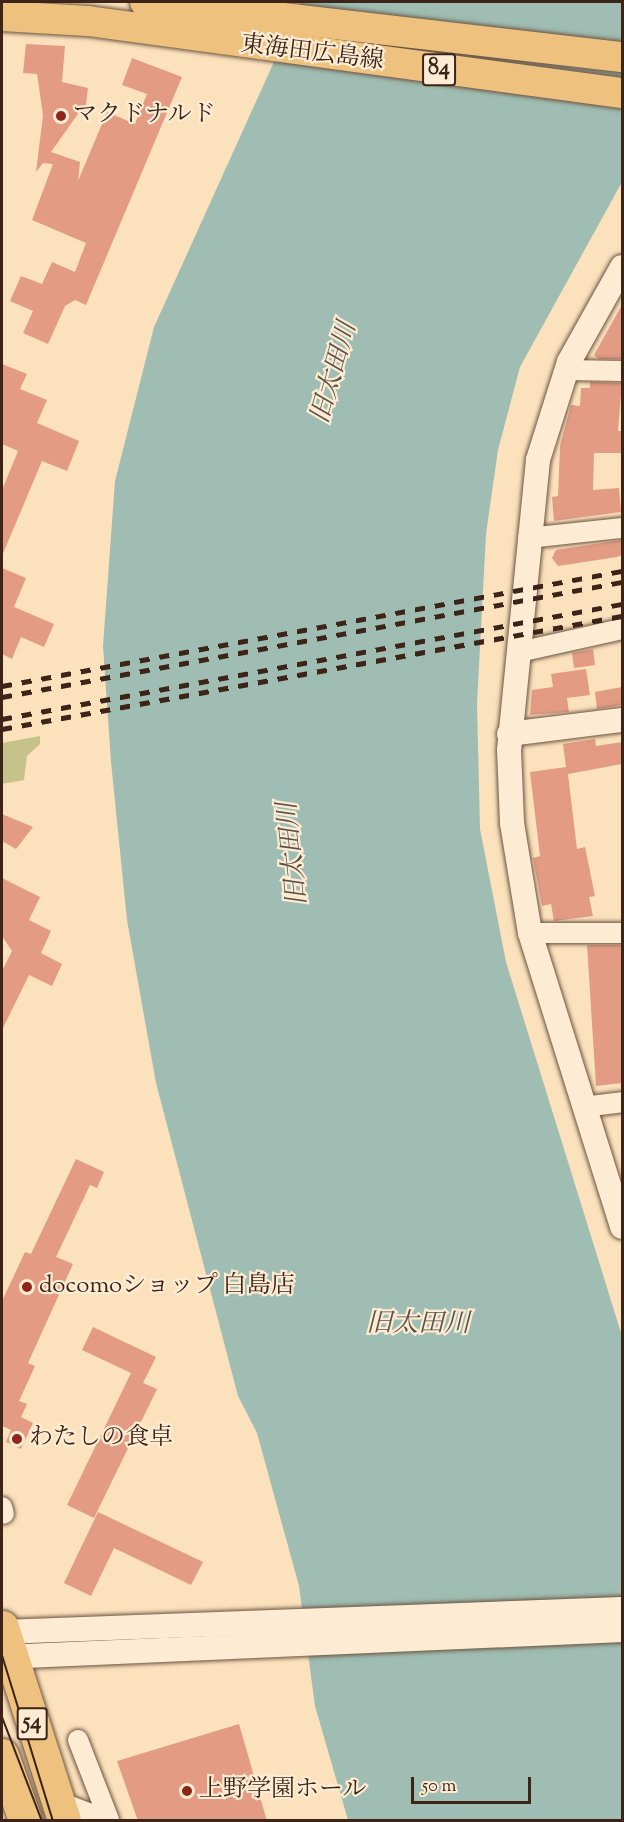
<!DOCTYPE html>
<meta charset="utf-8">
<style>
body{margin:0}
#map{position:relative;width:624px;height:1822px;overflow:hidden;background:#fce2bc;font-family:"Sorts Mill Goudy","Noto Serif JP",serif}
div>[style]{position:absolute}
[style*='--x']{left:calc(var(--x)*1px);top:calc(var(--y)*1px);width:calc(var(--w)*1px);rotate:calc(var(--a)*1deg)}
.green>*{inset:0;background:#c7c18b}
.water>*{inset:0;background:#9fbdb2}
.building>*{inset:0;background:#e49b83}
.roads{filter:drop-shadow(0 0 2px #6c5442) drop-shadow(0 0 2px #6c5442)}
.minor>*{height:20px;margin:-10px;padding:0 10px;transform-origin:10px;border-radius:10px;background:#fdecd3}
.tertiary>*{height:24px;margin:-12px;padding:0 12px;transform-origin:12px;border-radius:12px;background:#fdecd3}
.primary>*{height:30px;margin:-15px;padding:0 15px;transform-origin:15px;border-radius:15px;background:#eec17e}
.trunk>*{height:33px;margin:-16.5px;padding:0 16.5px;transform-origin:16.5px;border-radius:16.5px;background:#eec17e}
.tram>*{height:1.5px;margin:-0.75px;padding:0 0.75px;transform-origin:0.75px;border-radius:0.75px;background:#3c2419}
.rail>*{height:4.5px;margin-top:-2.25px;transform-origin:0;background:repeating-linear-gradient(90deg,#3c2419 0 10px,transparent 0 20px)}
.dots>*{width:16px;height:16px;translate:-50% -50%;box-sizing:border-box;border:3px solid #fdecd3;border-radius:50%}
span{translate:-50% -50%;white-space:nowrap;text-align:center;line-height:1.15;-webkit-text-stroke:4.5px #fdecd3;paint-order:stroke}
.shield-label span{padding:2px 4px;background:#fdecd3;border:2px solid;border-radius:4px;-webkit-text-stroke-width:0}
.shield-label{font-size:22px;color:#3c2419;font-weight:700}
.street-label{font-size:24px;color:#3c2419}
.poi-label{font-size:24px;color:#3c2419}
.left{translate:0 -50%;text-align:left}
.water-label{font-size:26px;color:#5a5247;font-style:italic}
.frame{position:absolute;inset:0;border:3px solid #3c2419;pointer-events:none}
.scale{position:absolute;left:411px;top:1777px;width:120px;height:27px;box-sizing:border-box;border:3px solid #3c2419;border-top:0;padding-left:8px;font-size:18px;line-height:21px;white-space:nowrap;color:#3c2419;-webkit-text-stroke:4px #fdecd3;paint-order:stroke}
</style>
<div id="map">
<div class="green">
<div style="clip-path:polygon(40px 736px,40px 744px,27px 756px,24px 780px,2px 784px,2px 743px)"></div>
</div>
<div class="water">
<div style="clip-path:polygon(301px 2px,622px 2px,622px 182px,520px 367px,498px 450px,486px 534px,477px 704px,480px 829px,506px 962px,622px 1336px,622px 1820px,348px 1820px,315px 1706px,299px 1586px,257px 1433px,238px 1396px,156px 1083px,127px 920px,111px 762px,103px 646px,115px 481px,154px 327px)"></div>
</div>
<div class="building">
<div style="clip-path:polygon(26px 44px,65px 46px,62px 82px,88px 88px,85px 112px,80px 111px,51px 152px,80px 162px,78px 181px,107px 112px,135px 124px,147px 94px,122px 85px,132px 58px,182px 77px,86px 305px,75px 300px,65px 306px,48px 344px,23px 333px,33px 311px,10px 301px,21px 276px,42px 284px,52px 262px,75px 272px,86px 243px,32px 220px,53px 164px,43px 163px,36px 172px,43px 115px,37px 74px,23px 73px)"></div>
<div style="clip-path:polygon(622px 305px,622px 359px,599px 359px,594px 355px)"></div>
<div style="clip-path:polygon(2px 364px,27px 374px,20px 389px,47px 400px,37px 423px,79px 441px,67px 471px,42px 461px,2px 556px,2px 490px,18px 451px,2px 444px)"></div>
<div style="clip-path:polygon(590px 382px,622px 383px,618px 431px,622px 431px,622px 453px,594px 453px,593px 490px,619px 488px,621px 512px,554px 521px,552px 497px,558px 496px,560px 446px,571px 405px,580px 406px,581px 388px,590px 388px)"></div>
<div style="clip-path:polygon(622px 540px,622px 555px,617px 557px,558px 566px,552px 558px,556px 550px)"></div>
<div style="clip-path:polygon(2px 568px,26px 578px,14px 607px,54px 624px,44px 647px,21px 637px,12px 659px,2px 654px)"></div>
<div style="clip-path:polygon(593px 649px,595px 665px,574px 668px,572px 653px)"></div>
<div style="clip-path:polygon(586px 669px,590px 695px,567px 698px,569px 712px,530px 715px,532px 690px,553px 687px,551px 674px)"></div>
<div style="clip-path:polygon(622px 687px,622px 705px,597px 709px,595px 692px)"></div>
<div style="clip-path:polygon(595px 739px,596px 746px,622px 742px,622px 764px,568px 774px,577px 849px,585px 847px,595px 896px,589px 897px,593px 916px,554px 921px,551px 904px,542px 906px,533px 858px,540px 856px,530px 772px,566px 767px,563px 744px)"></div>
<div style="clip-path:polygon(2px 814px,33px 827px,16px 849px,2px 841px)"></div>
<div style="clip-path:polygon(2px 878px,40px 897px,29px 920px,51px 931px,41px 953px,62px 964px,52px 986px,29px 975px,2px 1030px,2px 971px,12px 951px,2px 936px)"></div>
<div style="clip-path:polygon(587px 945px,622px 945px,622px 1083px,596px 1086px)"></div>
<div style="clip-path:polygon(76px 1159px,104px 1172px,97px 1188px,90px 1185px,56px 1257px,73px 1264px,28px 1363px,35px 1366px,19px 1401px,27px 1404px,21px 1417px,33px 1423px,21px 1449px,6px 1442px,11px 1430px,2px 1426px,2px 1301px,25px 1252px,31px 1254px)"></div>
<div style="clip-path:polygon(93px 1327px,156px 1357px,143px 1383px,157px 1389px,94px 1518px,67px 1505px,131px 1373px,82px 1350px)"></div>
<div style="clip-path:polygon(98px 1512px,203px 1562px,191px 1585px,114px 1548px,91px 1596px,64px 1583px)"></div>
<div style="clip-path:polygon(239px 1724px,267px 1821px,138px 1821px,117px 1761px)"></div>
</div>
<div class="roads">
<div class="minor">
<div style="--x:566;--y:370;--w:56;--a:1"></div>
<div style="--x:528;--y:538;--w:95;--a:-6.1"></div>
<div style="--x:519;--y:652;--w:106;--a:-12.6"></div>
<div style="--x:530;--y:933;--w:92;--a:0"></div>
<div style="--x:583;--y:1107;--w:39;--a:-7"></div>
<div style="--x:2;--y:1507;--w:7;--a:74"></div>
<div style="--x:78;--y:1740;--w:86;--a:68.8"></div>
<div style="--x:57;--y:1801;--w:53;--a:20.8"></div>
</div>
<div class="tertiary">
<div style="--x:622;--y:267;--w:109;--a:119.2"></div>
<div style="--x:569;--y:362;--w:103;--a:107.6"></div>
<div style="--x:538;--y:460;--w:291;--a:95.7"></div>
<div style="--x:509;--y:750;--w:73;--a:87.6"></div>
<div style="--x:512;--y:823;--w:111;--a:80.7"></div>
<div style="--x:530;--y:933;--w:308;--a:72.6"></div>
<div style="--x:509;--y:734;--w:114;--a:-7.1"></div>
<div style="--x:2;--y:1632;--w:620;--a:-2.12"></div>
<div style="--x:2;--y:1657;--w:621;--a:-2.49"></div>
</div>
<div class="primary">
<div style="--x:145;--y:2;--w:480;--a:6.6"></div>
<div style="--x:2;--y:16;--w:86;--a:3.3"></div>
<div style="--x:88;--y:21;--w:539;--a:7.68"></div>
</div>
<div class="trunk">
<div style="--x:2;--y:1627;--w:203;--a:72.2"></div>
<div style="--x:2;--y:1755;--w:69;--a:70.5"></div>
</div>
</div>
<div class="tram">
<div style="--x:2;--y:1654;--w:174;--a:72.9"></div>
<div style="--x:2;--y:1716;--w:111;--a:69"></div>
</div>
<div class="rail">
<div style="--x:2;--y:686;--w:631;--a:-10.51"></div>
<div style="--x:2;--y:697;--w:631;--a:-10.51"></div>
<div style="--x:2;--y:719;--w:631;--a:-10.51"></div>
<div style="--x:2;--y:729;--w:630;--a:-10.33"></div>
</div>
<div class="dots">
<div style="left:61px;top:116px;background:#8f2418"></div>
<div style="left:27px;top:1287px;background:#8f2418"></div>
<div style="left:17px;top:1439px;background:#8f2418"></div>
<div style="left:187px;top:1791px;background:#8f2418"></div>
</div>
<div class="shield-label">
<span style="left:439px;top:70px">84</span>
<span style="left:32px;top:1724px">54</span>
</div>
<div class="street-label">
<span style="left:312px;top:54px;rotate:7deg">東海田広島線</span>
</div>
<div class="poi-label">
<span class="left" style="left:73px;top:116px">マクドナルド</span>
<span class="left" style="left:39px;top:1287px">docomoショップ 白島店</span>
<span class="left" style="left:29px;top:1439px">わたしの食卓</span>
<span class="left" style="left:199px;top:1791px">上野学園ホール</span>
</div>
<div class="water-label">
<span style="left:335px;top:373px;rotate:-74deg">旧太田川</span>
<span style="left:294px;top:854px;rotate:-96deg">旧太田川</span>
<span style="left:418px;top:1325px">旧太田川</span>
</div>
<div class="frame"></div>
<div class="scale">50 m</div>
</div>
